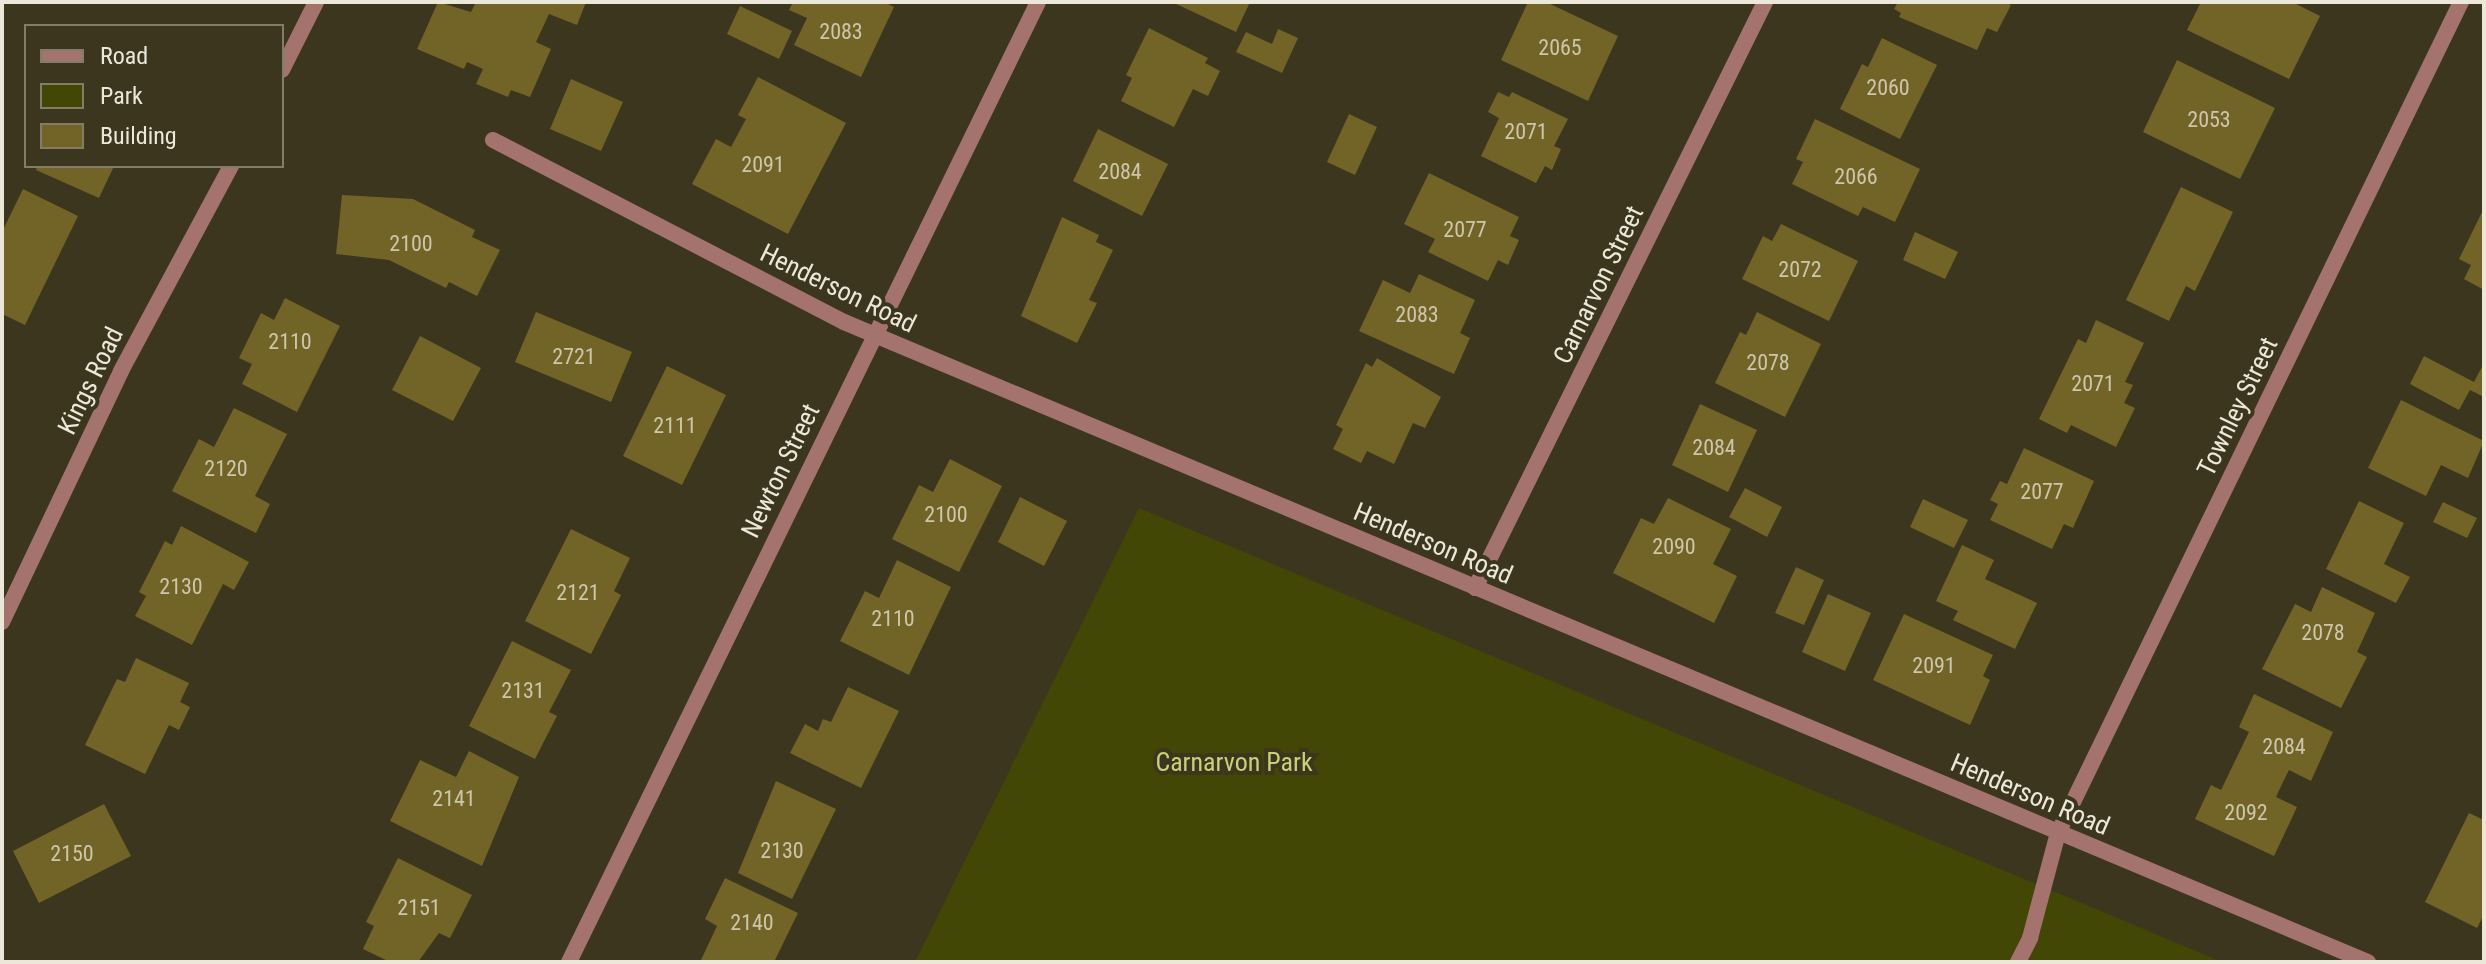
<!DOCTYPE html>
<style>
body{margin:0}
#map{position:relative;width:2486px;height:964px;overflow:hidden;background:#3c361e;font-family:"Roboto Condensed",sans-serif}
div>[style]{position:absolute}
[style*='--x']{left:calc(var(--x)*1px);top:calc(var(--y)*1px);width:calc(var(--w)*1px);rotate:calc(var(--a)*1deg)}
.green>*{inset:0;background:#434706}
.building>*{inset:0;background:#716426}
.service>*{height:16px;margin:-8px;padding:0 8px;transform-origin:8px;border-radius:8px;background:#a5736d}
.minor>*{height:16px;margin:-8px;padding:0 8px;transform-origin:8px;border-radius:8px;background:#a5736d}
span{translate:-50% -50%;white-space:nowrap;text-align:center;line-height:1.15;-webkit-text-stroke:8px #3c361e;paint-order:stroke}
.number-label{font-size:22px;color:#ccc7ac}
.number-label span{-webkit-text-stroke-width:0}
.street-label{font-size:26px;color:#ebe8d9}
.park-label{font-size:26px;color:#c9d178}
.frame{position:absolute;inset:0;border:4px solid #ebe8d9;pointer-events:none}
.legend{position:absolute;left:24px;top:24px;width:260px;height:144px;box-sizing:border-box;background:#3c361e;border:2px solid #827d69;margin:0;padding:10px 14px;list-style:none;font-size:24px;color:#ebe8d9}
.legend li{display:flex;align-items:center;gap:16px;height:40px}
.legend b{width:40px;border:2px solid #827d69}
</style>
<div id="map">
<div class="green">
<div style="clip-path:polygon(1139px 508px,2222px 962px,915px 962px)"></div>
</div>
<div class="building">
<div style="clip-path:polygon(438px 2px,471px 12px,476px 2px,586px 2px,577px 25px,549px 14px,536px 42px,551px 49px,530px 97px,511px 90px,508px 97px,476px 84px,483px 69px,467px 62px,464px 69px,417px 49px)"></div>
<div style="clip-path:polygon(793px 2px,884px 2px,894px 7px,861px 77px,794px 45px,807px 18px,789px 10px)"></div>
<div style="clip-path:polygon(1172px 2px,1250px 2px,1236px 32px)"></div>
<div style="clip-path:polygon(1528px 2px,1546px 2px,1618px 36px,1588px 101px,1501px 60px)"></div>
<div style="clip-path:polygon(1898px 2px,2005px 2px,2011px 5px,1997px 32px,1987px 28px,1977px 50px,1899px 17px,1901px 13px,1894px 9px)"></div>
<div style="clip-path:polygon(2201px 2px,2292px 2px,2320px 16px,2289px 79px,2187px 30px)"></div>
<div style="clip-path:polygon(740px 6px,792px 31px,779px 59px,727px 34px)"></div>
<div style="clip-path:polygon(1149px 28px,1208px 58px,1205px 63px,1220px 71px,1208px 96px,1193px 89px,1174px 127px,1121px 101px,1132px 78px,1126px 75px)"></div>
<div style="clip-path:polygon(1278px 29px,1298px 38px,1282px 73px,1236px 52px,1246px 32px,1272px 44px)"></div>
<div style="clip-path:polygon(1882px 38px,1937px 65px,1900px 139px,1840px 109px,1862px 64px,1868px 67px)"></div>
<div style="clip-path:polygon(2177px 60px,2275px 108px,2240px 179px,2143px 132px)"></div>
<div style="clip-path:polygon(758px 77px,846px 123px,788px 234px,692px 184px,716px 139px,731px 147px,746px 119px,738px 115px)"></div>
<div style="clip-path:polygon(571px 79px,623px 102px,601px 151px,550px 129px)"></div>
<div style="clip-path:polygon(1498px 92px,1509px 97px,1512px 92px,1568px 119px,1554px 146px,1561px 149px,1552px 170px,1545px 166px,1536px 183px,1481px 156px,1499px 118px,1488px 112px)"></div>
<div style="clip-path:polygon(1349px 114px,1377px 127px,1355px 175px,1327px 162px)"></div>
<div style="clip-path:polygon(1815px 119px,1920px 169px,1895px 222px,1863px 207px,1858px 216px,1792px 184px,1803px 162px,1796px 159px)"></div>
<div style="clip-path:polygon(1098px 129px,1168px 164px,1142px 216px,1073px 181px)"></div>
<div style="clip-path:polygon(37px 166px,114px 166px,99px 198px,36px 170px)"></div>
<div style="clip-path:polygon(1429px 173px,1519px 217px,1510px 236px,1519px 240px,1508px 265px,1498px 260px,1488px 281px,1428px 252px,1435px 239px,1404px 224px)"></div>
<div style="clip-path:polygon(2181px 187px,2233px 212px,2195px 291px,2186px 286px,2169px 321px,2126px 300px)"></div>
<div style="clip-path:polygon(23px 189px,78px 216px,25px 325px,2px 314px,2px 232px)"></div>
<div style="clip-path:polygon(342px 195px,413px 199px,475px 230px,472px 237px,500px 250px,477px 296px,449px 282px,446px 288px,389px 260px,336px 254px)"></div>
<div style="clip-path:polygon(2484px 208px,2484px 290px,2464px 279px,2471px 265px,2459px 259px)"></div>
<div style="clip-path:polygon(1062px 217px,1099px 235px,1096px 242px,1113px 250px,1089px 300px,1097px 303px,1077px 343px,1021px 316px)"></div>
<div style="clip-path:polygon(1781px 224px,1858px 261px,1829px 321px,1742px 279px,1763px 236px,1772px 241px)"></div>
<div style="clip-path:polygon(1915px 232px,1958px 252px,1945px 279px,1903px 260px)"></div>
<div style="clip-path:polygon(1419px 274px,1475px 300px,1460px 333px,1470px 338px,1454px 374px,1359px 331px,1383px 280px,1410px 293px)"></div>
<div style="clip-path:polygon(285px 298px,340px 326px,297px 412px,242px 384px,252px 364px,239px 358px,261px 313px,274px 320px)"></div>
<div style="clip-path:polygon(536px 312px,632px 352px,611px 402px,515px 362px)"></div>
<div style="clip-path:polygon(1757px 312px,1821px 344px,1785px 417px,1715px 383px,1740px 332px,1746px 335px)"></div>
<div style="clip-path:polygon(2096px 320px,2144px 343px,2125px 382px,2133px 385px,2124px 403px,2135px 408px,2116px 447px,2071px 425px,2067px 433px,2039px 419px,2078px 339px,2086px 343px)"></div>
<div style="clip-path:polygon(420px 336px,481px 368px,453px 421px,392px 390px)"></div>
<div style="clip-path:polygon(2424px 356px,2474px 382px,2484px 363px,2484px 397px,2470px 390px,2459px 410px,2410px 384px)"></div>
<div style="clip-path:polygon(1377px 358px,1441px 397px,1425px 428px,1413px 423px,1394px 464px,1367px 451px,1361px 463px,1333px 449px,1343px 429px,1336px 425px,1366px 363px,1372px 367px)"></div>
<div style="clip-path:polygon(667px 366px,726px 395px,682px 485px,623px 456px)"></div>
<div style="clip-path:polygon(2401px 400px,2484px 441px,2468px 478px,2441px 465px,2426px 496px,2368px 468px)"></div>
<div style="clip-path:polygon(1700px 404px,1757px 430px,1728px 492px,1672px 465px)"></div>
<div style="clip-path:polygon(234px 408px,287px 434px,255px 496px,270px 504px,256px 533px,172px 491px,199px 439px,214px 447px)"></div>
<div style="clip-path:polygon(2024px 448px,2094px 481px,2073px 528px,2064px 524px,2052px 549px,1990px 520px,1998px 504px,1990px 500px,2000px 481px,2007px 484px)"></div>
<div style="clip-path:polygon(950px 459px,1002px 486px,959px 572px,892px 539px,919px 485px,933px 492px)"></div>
<div style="clip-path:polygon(1745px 488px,1782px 507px,1767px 537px,1729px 517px)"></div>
<div style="clip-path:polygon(1020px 497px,1067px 521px,1044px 566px,998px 542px)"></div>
<div style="clip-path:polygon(1668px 498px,1731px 529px,1713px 564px,1737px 576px,1714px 623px,1613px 573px,1641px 518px,1654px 524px)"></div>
<div style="clip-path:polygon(1923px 499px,1968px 520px,1954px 548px,1910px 527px)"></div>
<div style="clip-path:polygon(2359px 501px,2404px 523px,2384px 564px,2410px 577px,2396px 603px,2326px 569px)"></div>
<div style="clip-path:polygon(2443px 502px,2477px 518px,2467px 538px,2433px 522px)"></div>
<div style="clip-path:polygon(181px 526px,249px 562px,234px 590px,223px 584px,192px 645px,135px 616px,146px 596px,139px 592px,165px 541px,172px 545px)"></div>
<div style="clip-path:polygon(571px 529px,630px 558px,614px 591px,621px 595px,591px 654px,525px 621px)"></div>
<div style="clip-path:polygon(1962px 545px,1994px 560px,1985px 579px,2037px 603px,2015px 649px,1953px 620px,1958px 611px,1936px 601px)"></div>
<div style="clip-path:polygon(897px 560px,951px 587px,909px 675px,840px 641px,865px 591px,879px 598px)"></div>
<div style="clip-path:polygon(1796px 567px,1824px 580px,1804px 625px,1775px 613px)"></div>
<div style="clip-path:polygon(2322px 587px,2375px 613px,2357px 652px,2367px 657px,2341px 708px,2262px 669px,2295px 604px,2311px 612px)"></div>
<div style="clip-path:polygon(1828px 594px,1871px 613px,1845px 671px,1802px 652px)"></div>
<div style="clip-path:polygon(1904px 614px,1993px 655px,1983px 676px,1990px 680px,1970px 725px,1873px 680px)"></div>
<div style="clip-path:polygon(512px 641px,571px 670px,549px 712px,557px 716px,535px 759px,469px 726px)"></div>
<div style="clip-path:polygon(136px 658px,189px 683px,180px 702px,190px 707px,179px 730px,169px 725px,145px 774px,85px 745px,117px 679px,125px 682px)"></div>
<div style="clip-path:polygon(848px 687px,899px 711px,861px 788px,790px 753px,805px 724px,818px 731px,823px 719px,831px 722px)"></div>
<div style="clip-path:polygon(2254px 694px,2333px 732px,2311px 781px,2289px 770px,2282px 784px,2276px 797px,2297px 807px,2274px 856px,2195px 819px,2211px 785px,2221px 790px,2249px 732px,2239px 727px)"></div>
<div style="clip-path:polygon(469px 751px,519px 777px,482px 866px,390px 821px,420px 760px,456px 777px)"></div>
<div style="clip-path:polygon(776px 781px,836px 809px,792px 899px,738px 873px)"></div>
<div style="clip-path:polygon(104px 804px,131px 856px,39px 903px,13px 851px)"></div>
<div style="clip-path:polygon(2469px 813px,2484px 820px,2484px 914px,2477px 928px,2425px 902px)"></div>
<div style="clip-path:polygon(398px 858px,472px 895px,450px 938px,439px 933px,418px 962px,390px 962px,363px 949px,374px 926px,366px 922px)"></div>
<div style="clip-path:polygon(725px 878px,798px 913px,774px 962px,700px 962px,717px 926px,705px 919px)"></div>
</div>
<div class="service">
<div style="--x:2018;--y:962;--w:27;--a:-63"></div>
<div style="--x:2030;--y:938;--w:109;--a:-75.1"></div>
</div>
<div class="minor">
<div style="--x:282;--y:70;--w:76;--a:-63.4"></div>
<div style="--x:493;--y:140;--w:395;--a:27.4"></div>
<div style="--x:844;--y:322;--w:1653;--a:22.78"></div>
<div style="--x:1475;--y:588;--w:654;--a:-63.67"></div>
<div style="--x:2;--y:622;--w:278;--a:-64.6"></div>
<div style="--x:121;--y:371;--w:233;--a:-61.8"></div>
<div style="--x:2058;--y:833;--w:924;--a:-64.13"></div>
<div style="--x:569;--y:962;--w:1068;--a:-63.96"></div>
</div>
<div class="number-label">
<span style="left:841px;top:32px">2083</span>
<span style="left:1560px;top:48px">2065</span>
<span style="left:1888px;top:88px">2060</span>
<span style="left:2209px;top:120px">2053</span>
<span style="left:1526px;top:132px">2071</span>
<span style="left:763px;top:165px">2091</span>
<span style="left:1120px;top:172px">2084</span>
<span style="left:1856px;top:177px">2066</span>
<span style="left:1465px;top:230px">2077</span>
<span style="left:411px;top:244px">2100</span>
<span style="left:1800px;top:270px">2072</span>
<span style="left:1417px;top:315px">2083</span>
<span style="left:290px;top:342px">2110</span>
<span style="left:574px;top:357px">2721</span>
<span style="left:1768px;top:363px">2078</span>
<span style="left:2093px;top:384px">2071</span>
<span style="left:675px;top:426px">2111</span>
<span style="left:1714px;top:448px">2084</span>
<span style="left:226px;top:469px">2120</span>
<span style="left:2042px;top:492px">2077</span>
<span style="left:946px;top:515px">2100</span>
<span style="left:1674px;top:547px">2090</span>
<span style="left:181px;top:587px">2130</span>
<span style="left:578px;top:593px">2121</span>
<span style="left:893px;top:619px">2110</span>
<span style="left:2323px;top:633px">2078</span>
<span style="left:1934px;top:666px">2091</span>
<span style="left:523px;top:691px">2131</span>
<span style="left:2284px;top:747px">2084</span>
<span style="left:454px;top:799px">2141</span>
<span style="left:2246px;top:813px">2092</span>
<span style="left:782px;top:851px">2130</span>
<span style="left:72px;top:854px">2150</span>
<span style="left:419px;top:908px">2151</span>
<span style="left:752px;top:923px">2140</span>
</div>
<div class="street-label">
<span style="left:1599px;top:285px;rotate:-64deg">Carnarvon Street</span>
<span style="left:838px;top:289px;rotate:26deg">Henderson Road</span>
<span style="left:91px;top:381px;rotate:-64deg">Kings Road</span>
<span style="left:2238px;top:407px;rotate:-64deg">Townley Street</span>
<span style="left:781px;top:471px;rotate:-64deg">Newton Street</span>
<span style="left:1433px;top:544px;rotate:23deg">Henderson Road</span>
<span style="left:2030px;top:795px;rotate:23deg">Henderson Road</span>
</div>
<div class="park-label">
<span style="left:1234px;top:763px">Carnarvon Park</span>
</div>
<div class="frame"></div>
<ul class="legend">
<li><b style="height:10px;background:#a5736d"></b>Road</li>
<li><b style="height:22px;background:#434706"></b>Park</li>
<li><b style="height:22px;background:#716426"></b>Building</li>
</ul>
</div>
